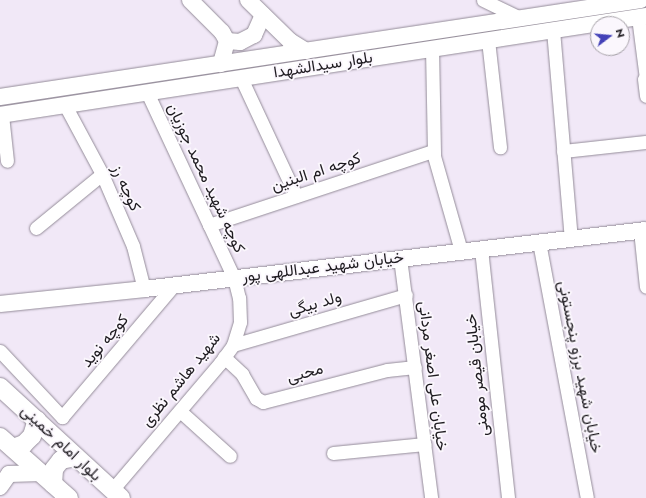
<!DOCTYPE html>
<meta charset="utf-8">
<style>
body{margin:0}
#map{position:relative;width:646px;height:498px;overflow:hidden;background:#f1e8f7;font-family:Jost,Vazirmatn,sans-serif}
div>[style]{position:absolute}
[style*='--x']{left:calc(var(--x)*1px);top:calc(var(--y)*1px);width:calc(var(--w)*1px);rotate:calc(var(--a)*1deg)}
.roads{filter:drop-shadow(0 0 1px #948c99) drop-shadow(0 0 1px #948c99)}
.minor>*{height:13px;margin:-6.5px;padding:0 6.5px;transform-origin:6.5px;border-radius:6.5px;background:#fff}
.tertiary>*{height:16px;margin:-8px;padding:0 8px;transform-origin:8px;border-radius:8px;background:#fff}
.secondary>*{height:18px;margin:-9px;padding:0 9px;transform-origin:9px;border-radius:9px;background:#fff}
span{translate:-50% -50%;white-space:nowrap;text-align:center;line-height:1.15;-webkit-text-stroke:3.5px #fbf7fd;paint-order:stroke}
.street-label{font-size:16px;color:#1e1b20}
.north{position:absolute;left:590px;top:16px;width:40px;height:40px;box-sizing:border-box;background:#fbf7fd;border:1px solid #a39fa5;border-radius:50%;rotate:74deg;font-size:11px;font-weight:700;line-height:16px;text-align:center;color:#1e1b20}
.north::after{content:'';display:block;margin:auto;width:14px;height:18px;background:#4442b8;clip-path:polygon(50% 0,100% 100%,50% 72%,0 100%)}
</style>
<div id="map">
<div class="roads">
<div class="minor">
<div style="--x:483;--y:0;--w:41;--a:25.9"></div>
<div style="--x:638;--y:17;--w:63;--a:82.6"></div>
<div style="--x:553;--y:30;--w:209;--a:85.1"></div>
<div style="--x:488;--y:40;--w:108;--a:83.6"></div>
<div style="--x:432;--y:48;--w:108;--a:88.9"></div>
<div style="--x:434;--y:156;--w:99;--a:74.1"></div>
<div style="--x:241;--y:78;--w:130;--a:65"></div>
<div style="--x:644;--y:79;--w:17;--a:83"></div>
<div style="--x:65;--y:105;--w:78;--a:61.8"></div>
<div style="--x:102;--y:174;--w:78;--a:66.7"></div>
<div style="--x:133;--y:246;--w:44;--a:75.7"></div>
<div style="--x:2;--y:115;--w:46;--a:83.8"></div>
<div style="--x:563;--y:151;--w:83;--a:-6.2"></div>
<div style="--x:209;--y:225;--w:236;--a:-18.3"></div>
<div style="--x:36;--y:228;--w:85;--a:-39.3"></div>
<div style="--x:640;--y:230;--w:57;--a:84"></div>
<div style="--x:539;--y:242;--w:260;--a:79.4"></div>
<div style="--x:481;--y:249;--w:250;--a:83.8"></div>
<div style="--x:400;--y:258;--w:242;--a:82.6"></div>
<div style="--x:233;--y:345;--w:180;--a:-16.1"></div>
<div style="--x:0;--y:351;--w:91;--a:46.8"></div>
<div style="--x:62;--y:417;--w:172;--a:-49.7"></div>
<div style="--x:224;--y:357;--w:25;--a:43"></div>
<div style="--x:242;--y:374;--w:28;--a:60"></div>
<div style="--x:256;--y:398;--w:8;--a:30"></div>
<div style="--x:263;--y:402;--w:128;--a:-14.5"></div>
<div style="--x:387;--y:370;--w:28;--a:-6"></div>
<div style="--x:180;--y:411;--w:67;--a:42"></div>
<div style="--x:333;--y:453;--w:92;--a:-5.6"></div>
<div style="--x:112;--y:490;--w:167;--a:-49.6"></div>
<div style="--x:220;--y:363;--w:22;--a:-54"></div>
<div style="--x:233;--y:345;--w:24;--a:-73"></div>
<div style="--x:240;--y:322;--w:24;--a:-92"></div>
<div style="--x:239;--y:298;--w:21;--a:-104"></div>
<div style="--x:234;--y:278;--w:205;--a:-115.1"></div>
</div>
<div class="tertiary">
<div style="--x:190;--y:0;--w:45;--a:45"></div>
<div style="--x:222;--y:32;--w:10;--a:61"></div>
<div style="--x:227;--y:41;--w:24;--a:105"></div>
<div style="--x:248;--y:0;--w:59;--a:44.3"></div>
<div style="--x:290;--y:41;--w:19;--a:32"></div>
<div style="--x:227;--y:41;--w:13;--a:4"></div>
<div style="--x:240;--y:42;--w:16;--a:-27"></div>
<div style="--x:254;--y:35;--w:22;--a:-66"></div>
<div style="--x:0;--y:97;--w:648;--a:-8.61"></div>
<div style="--x:0;--y:115;--w:654;--a:-8.71"></div>
<div style="--x:0;--y:304;--w:145;--a:-5.9"></div>
<div style="--x:144;--y:289;--w:505;--a:-6.7"></div>
<div style="--x:0;--y:487;--w:16;--a:-55"></div>
<div style="--x:9;--y:474;--w:32;--a:-2"></div>
</div>
<div class="secondary">
<div style="--x:0;--y:387;--w:164;--a:42.5"></div>
<div style="--x:0;--y:437;--w:92;--a:41.5"></div>
<div style="--x:13;--y:448;--w:12;--a:-20"></div>
<div style="--x:24;--y:444;--w:11;--a:-45"></div>
<div style="--x:32;--y:436;--w:17;--a:-73"></div>
<div style="--x:53;--y:484;--w:15;--a:-86"></div>
<div style="--x:54;--y:469;--w:11;--a:-52"></div>
<div style="--x:61;--y:460;--w:14;--a:-12"></div>
</div>
</div>
<div class="street-label">
<span style="left:323px;top:65px;rotate:-9deg">بلوار سیدالشهدا</span>
<span style="left:316px;top:172px;rotate:-18deg">کوچه ام البنین</span>
<span style="left:206px;top:178px;rotate:65deg">کوچه شهید محمد جوزیان</span>
<span style="left:126px;top:188px;rotate:66deg">کوچه رز</span>
<span style="left:323px;top:267px;rotate:-7deg">خیابان شهید عبداللهی پور</span>
<span style="left:315px;top:304px;rotate:-16deg">ولد بیگی</span>
<span style="left:105px;top:341px;rotate:-50deg">کوچه نوید</span>
<span style="left:580px;top:367px;rotate:79deg">خیابان شهید برزو پنجستونی</span>
<span style="left:305px;top:373px;rotate:-15deg">محبی</span>
<span style="left:477px;top:375px;rotate:-96deg">خیابان قیصر مومنی</span>
<span style="left:433px;top:376px;rotate:83deg">خیابان علی اصغر مردانی</span>
<span style="left:181px;top:380px;rotate:-51deg">شهید هاشم نظری</span>
<span style="left:61px;top:443px;rotate:43deg">بلوار امام خمینی</span>
</div>
<div class="north">N</div>
</div>
